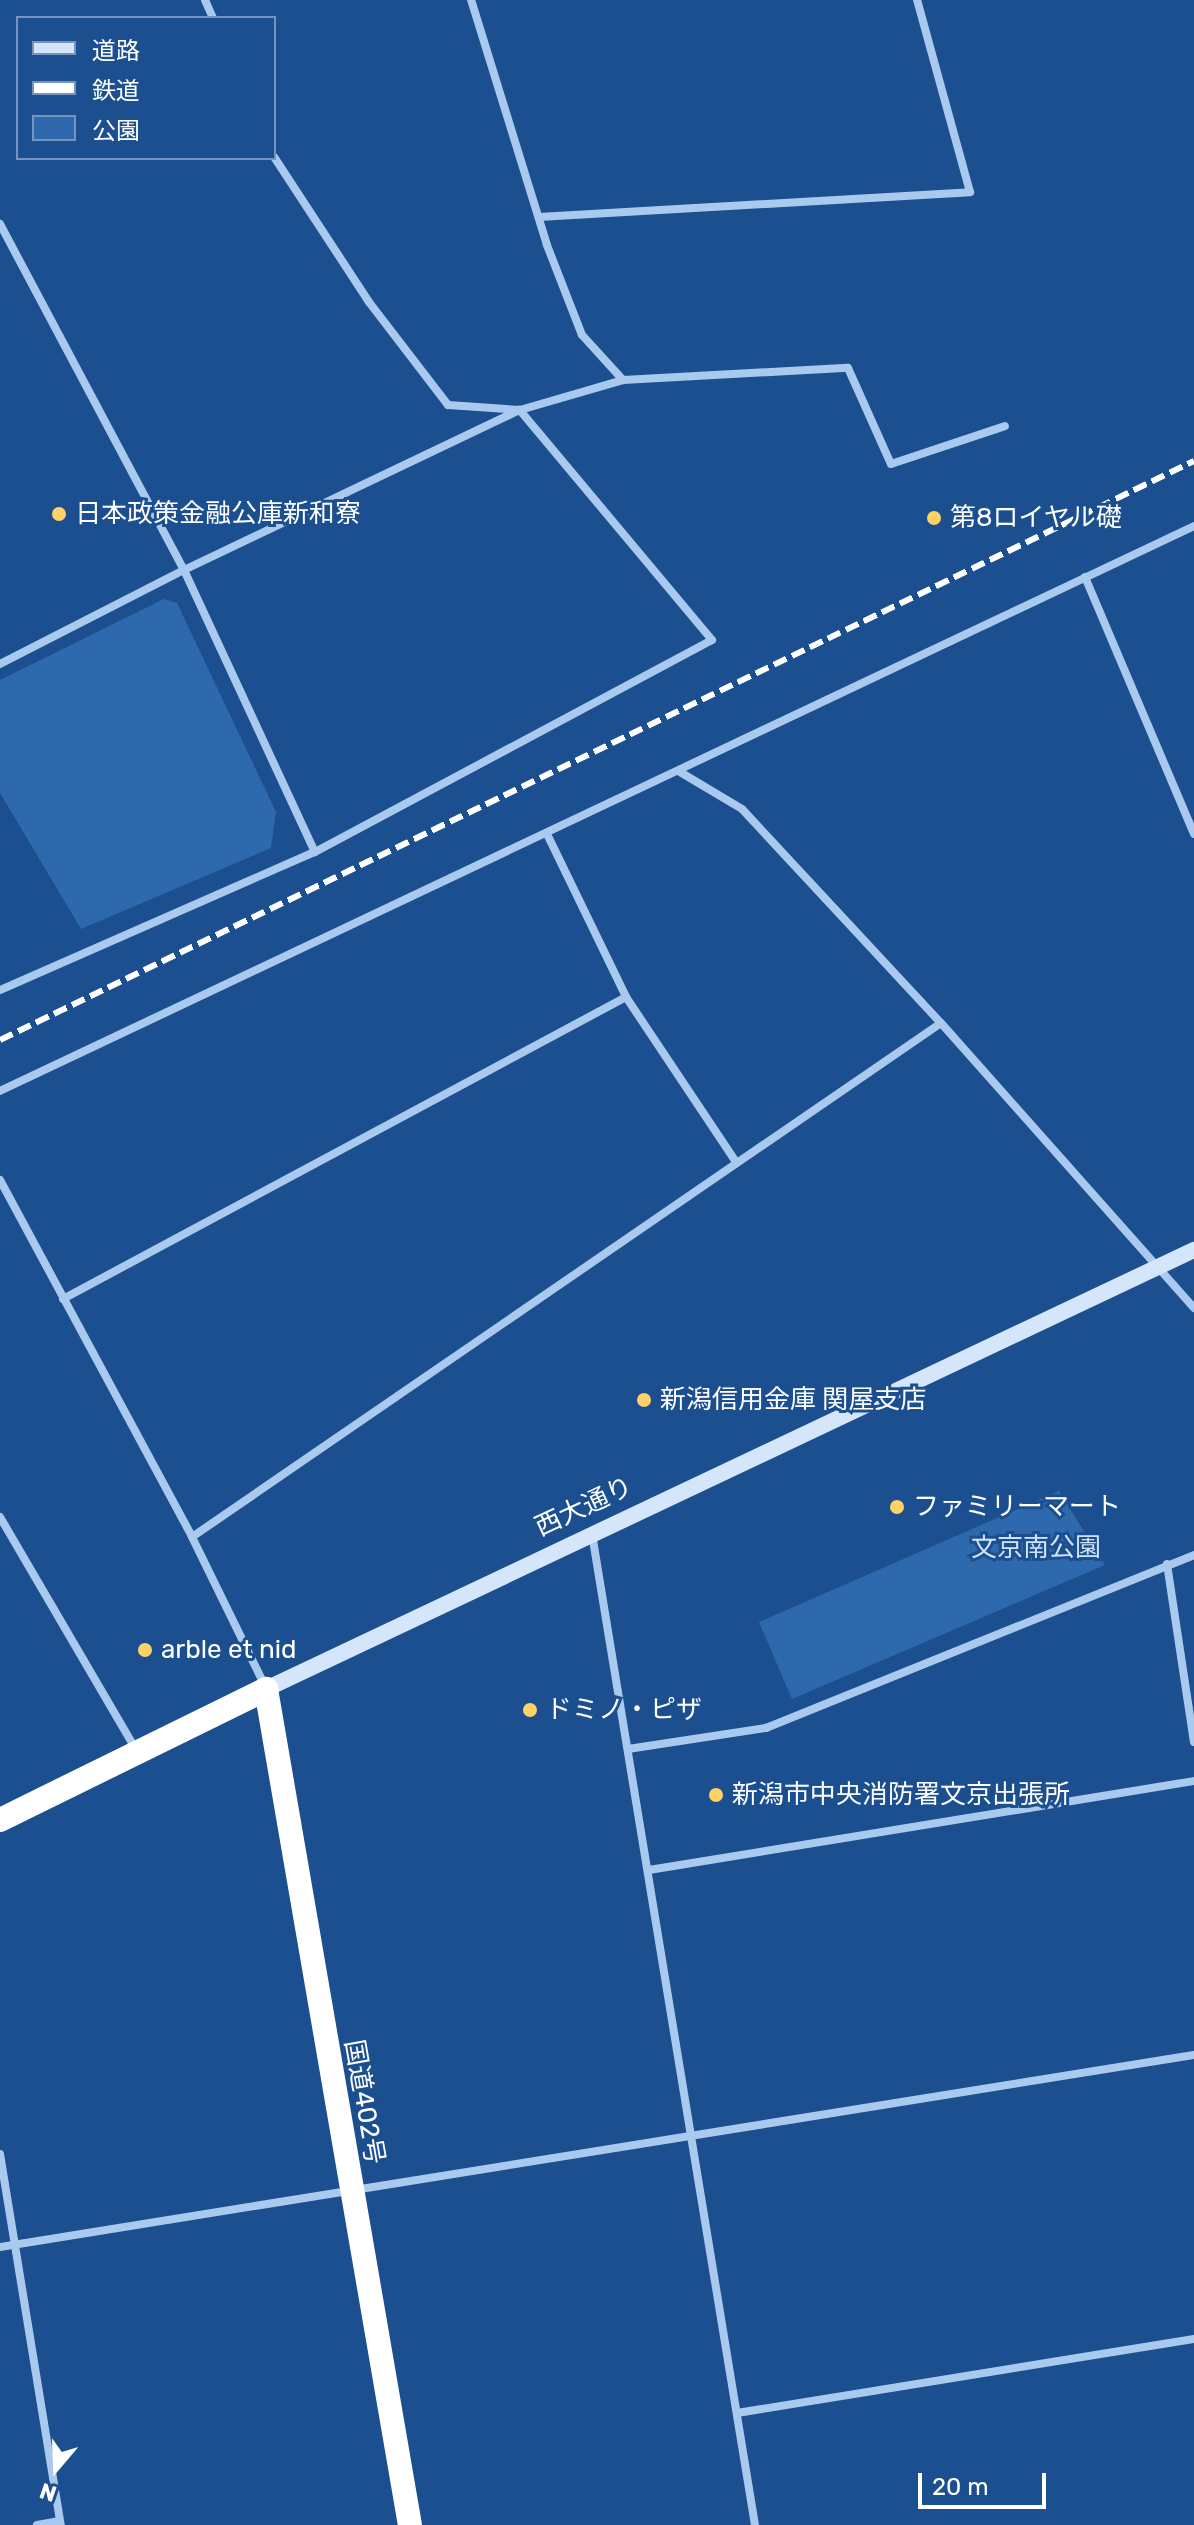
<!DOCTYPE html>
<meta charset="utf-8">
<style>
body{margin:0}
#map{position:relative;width:1194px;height:2525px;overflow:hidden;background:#1b4f8f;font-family:Rubik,"Noto Sans JP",sans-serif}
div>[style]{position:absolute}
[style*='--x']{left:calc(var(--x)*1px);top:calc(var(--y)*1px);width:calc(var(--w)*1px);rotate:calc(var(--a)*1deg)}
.green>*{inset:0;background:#2e69ad}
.street>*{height:8px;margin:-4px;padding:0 4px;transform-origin:4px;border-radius:4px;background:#a9c9ee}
.secondary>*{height:16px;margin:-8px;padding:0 8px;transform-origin:8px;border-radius:8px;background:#d6e6fa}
.highway>*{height:24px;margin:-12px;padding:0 12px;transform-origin:12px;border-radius:12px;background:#fff}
.rail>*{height:6px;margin-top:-3px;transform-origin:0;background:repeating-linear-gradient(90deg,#fff 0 14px,transparent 0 20px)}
.dots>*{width:22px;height:22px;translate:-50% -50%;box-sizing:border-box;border:4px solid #1b4f8f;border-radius:50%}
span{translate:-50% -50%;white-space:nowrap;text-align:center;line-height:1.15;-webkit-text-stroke:6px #1b4f8f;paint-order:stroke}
.poi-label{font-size:26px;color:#fff}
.left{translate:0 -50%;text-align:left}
.street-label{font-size:26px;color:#fff}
.park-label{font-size:26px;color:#cfe3fa}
.legend{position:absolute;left:16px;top:16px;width:260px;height:144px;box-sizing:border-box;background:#1b4f8f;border:2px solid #7695bc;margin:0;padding:10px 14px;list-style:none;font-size:24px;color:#fff}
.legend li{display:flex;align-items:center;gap:16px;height:40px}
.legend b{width:40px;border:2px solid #7695bc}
.north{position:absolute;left:16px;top:2429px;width:80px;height:80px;-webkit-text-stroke:6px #1b4f8f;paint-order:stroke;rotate:199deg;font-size:22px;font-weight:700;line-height:32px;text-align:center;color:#fff}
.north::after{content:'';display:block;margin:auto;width:28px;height:36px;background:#fff;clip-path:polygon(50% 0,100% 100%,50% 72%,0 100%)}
.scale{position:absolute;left:918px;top:2473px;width:128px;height:36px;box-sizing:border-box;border:4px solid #fff;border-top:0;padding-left:10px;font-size:24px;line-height:28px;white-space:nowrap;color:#fff;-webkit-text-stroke:6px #1b4f8f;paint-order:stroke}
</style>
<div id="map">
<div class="green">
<div style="clip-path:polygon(164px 599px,177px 603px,276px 812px,271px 848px,81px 929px,0 793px,0 680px)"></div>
<div style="clip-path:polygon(1059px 1491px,1105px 1565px,792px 1699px,759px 1622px)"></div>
</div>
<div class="street">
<div style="--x:205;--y:0;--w:20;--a:66"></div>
<div style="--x:539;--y:217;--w:432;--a:-3.3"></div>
<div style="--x:970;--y:192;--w:199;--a:-105.4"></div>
<div style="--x:0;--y:224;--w:392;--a:62"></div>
<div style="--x:184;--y:570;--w:311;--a:65.1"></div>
<div style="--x:623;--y:380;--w:225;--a:-3.1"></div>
<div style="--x:848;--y:368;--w:105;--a:65.9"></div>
<div style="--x:891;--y:464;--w:120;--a:-18.4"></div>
<div style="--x:1085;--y:577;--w:279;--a:67"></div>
<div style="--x:0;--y:664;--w:207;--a:-27.1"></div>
<div style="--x:184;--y:570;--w:372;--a:-25.5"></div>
<div style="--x:520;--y:410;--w:107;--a:-16.2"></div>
<div style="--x:623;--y:380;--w:61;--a:-132.3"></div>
<div style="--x:582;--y:335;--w:97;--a:-111.3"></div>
<div style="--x:547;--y:245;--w:257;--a:-107.2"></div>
<div style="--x:680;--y:772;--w:72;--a:30.8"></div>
<div style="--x:742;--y:809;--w:292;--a:47.1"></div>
<div style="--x:941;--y:1023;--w:381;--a:48.4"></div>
<div style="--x:547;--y:834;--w:181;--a:64.1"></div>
<div style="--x:626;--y:997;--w:198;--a:56.3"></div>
<div style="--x:0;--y:990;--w:344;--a:-23.7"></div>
<div style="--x:315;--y:852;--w:450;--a:-28.1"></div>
<div style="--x:712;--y:640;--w:300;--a:-129.9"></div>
<div style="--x:520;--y:410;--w:72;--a:-176"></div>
<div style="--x:448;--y:405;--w:130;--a:-127.5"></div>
<div style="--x:369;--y:302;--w:173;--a:-123.2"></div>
<div style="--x:0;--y:1091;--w:1321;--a:-25.32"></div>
<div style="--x:0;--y:1180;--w:405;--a:61.7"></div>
<div style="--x:192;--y:1537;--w:166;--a:63.9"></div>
<div style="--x:63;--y:1299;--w:639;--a:-28.21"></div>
<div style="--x:0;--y:1517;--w:271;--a:59.7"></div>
<div style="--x:592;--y:1534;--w:1004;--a:80.66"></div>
<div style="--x:192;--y:1537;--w:908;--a:-34.46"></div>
<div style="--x:1167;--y:1564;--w:180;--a:81.4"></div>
<div style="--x:628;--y:1749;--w:140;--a:-8.7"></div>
<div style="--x:766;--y:1728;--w:462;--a:-22"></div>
<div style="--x:649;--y:1870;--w:552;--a:-9.27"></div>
<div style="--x:0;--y:2154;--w:376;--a:80.7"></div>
<div style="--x:0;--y:2247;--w:1209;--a:-9.14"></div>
<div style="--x:737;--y:2413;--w:463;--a:-9.2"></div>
<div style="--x:37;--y:2525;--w:23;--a:-10"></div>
</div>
<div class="secondary">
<div style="--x:266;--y:1689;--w:1027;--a:-25.32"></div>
</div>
<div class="highway">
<div style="--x:0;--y:1820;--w:297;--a:-26.2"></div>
<div style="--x:266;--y:1689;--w:848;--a:80.23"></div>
</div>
<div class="rail">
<div style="--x:0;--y:1040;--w:1327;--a:-25.87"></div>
</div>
<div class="dots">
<div style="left:59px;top:514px;background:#ffd166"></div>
<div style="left:934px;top:518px;background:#ffd166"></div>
<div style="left:644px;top:1400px;background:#ffd166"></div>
<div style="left:897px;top:1507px;background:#ffd166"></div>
<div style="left:145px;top:1650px;background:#ffd166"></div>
<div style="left:530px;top:1710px;background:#ffd166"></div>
<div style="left:716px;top:1795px;background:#ffd166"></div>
</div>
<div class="poi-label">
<span class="left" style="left:75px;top:514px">日本政策金融公庫新和寮</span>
<span class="left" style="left:950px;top:518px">第8ロイヤル礎</span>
<span class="left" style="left:660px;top:1400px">新潟信用金庫 関屋支店</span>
<span class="left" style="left:913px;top:1507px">ファミリーマート</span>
<span class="left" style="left:161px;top:1650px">arble et nid</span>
<span class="left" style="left:546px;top:1710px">ドミノ・ピザ</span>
<span class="left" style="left:732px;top:1795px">新潟市中央消防署文京出張所</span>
</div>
<div class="street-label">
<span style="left:584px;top:1507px;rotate:-25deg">西大通り</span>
<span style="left:364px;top:2102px;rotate:80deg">国道402号</span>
</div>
<div class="park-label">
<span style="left:1036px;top:1548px">文京南公園</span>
</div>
<ul class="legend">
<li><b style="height:10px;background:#d6e6fa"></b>道路</li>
<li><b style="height:10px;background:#fff"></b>鉄道</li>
<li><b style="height:22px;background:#2e69ad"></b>公園</li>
</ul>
<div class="north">N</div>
<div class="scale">20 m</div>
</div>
